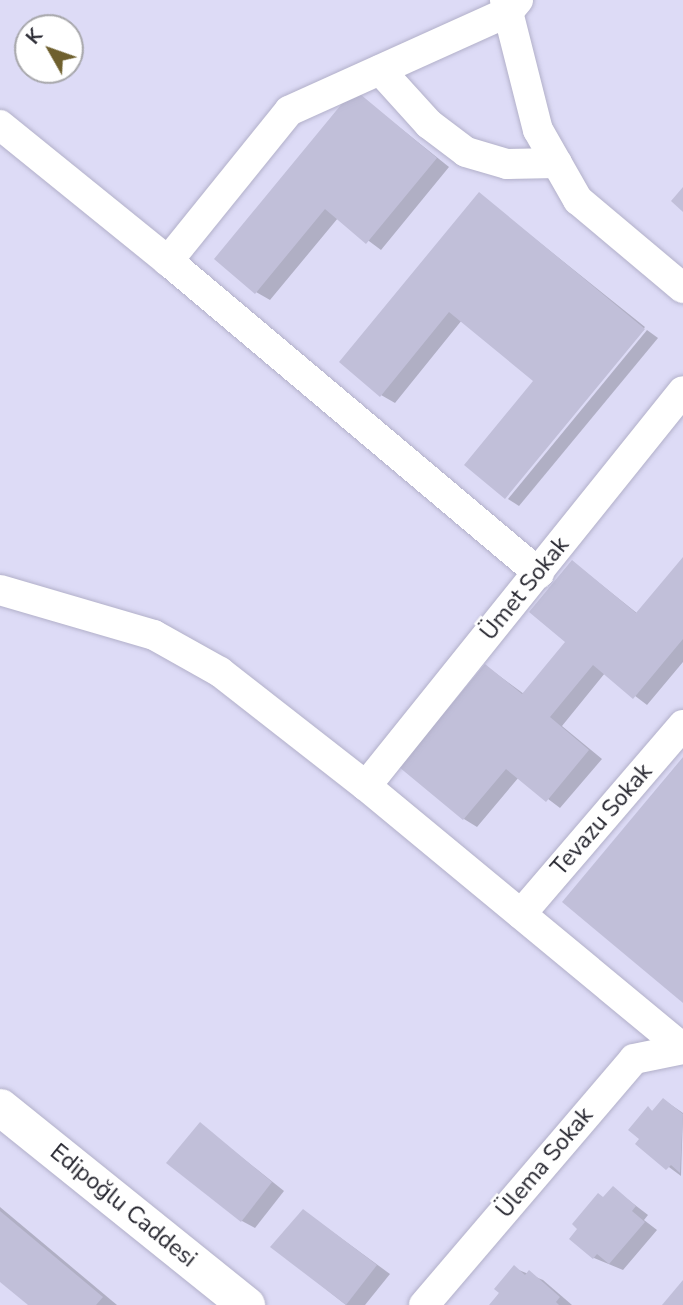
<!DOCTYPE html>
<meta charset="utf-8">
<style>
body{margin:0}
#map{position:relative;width:683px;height:1305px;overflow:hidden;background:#dddbf6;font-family:"Nunito Sans",sans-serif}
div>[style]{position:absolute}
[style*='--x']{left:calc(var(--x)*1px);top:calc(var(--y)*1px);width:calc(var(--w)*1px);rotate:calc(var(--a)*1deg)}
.shadow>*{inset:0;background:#0003}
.building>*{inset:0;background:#c1bfd9}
.roads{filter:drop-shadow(0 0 2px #b2b0c9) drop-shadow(0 0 2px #b2b0c9)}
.minor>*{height:30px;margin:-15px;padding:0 15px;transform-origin:15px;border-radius:15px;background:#fff}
.tertiary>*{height:37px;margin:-18.5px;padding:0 18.5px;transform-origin:18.5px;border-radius:18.5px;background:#fff}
span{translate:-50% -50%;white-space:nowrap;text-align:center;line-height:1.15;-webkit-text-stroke:5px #fff;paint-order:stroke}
.street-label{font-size:23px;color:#24242d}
.north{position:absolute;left:14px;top:14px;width:70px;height:70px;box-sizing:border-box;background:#fff;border:2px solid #a7a7ab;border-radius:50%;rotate:310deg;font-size:19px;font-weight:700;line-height:28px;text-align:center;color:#24242d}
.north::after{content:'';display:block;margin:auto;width:24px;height:32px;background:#6f602e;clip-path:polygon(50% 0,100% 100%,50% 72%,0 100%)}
</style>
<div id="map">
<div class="shadow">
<div style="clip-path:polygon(354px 91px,449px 167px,381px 250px,338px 218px,270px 300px,256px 292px)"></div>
<div style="clip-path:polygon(479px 194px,645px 327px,505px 497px,535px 380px,462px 320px,395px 403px,381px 395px)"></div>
<div style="clip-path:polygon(647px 330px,658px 338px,519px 506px,508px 499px)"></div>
<div style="clip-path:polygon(683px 560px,683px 662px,647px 705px,605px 673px,562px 726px,602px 759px,560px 808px,519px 777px,477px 827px,464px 819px,486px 666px,524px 694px,568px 642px,573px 562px,638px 614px)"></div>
<div style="clip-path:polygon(664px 1100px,683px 1113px,681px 1176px,638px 1144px,648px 1109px,654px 1112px)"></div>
<div style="clip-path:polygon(200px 1124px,284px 1191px,255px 1228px,242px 1221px)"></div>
<div style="clip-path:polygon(613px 1188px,648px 1215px,644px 1220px,657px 1230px,623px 1270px,594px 1258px,572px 1238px)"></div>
<div style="clip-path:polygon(0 1207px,117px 1305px,30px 1305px,0 1280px)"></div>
<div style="clip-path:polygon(304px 1211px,390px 1274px,365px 1305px,346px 1305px,273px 1247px)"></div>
<div style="clip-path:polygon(514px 1268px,543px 1280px,572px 1305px,492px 1305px)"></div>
</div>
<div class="building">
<div style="clip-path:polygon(354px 89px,437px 158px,366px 244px,325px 209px,255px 294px,214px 259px)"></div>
<div style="clip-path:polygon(683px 187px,683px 212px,671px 201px)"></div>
<div style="clip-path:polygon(479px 192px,645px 329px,505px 499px,464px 465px,533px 381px,449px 312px,380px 397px,339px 362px)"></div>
<div style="clip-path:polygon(683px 557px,683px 639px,633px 699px,593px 665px,550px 717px,589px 750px,546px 802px,506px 769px,463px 820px,399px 767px,485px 664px,522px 694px,565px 642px,529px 612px,572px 560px,636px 613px)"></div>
<div style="clip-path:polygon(683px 757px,683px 1003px,562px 902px)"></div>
<div style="clip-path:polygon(663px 1098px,683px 1114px,680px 1173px,671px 1165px,666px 1170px,635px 1144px,639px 1139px,628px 1130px,648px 1106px,652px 1111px)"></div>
<div style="clip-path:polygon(200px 1122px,272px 1182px,241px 1222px,166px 1163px)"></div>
<div style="clip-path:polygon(613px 1186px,636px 1206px,632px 1211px,645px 1222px,609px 1264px,597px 1254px,593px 1259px,569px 1239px,577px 1229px,572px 1224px,598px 1193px,603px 1197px)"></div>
<div style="clip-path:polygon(303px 1209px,377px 1265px,346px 1305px,270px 1247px)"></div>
<div style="clip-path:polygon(0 1211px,103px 1297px,96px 1305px,28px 1305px,0 1282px)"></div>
<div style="clip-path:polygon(514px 1265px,525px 1275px,529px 1270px,560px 1297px,556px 1302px,559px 1305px,489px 1305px,499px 1293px,494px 1289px)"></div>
<div style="clip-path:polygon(683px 1280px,683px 1305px,662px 1305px)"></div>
</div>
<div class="roads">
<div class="minor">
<div style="--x:505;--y:0;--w:134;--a:75.8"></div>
<div style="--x:538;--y:130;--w:81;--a:60.3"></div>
<div style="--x:578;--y:200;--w:137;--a:40"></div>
<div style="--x:518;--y:0;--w:16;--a:130"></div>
<div style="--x:508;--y:12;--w:240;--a:155.7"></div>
<div style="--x:289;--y:111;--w:193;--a:128.9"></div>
<div style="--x:168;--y:261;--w:485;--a:40.1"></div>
<div style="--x:380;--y:70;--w:73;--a:47.8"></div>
<div style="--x:429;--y:124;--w:46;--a:37.1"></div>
<div style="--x:466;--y:152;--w:43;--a:16.3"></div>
<div style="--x:507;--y:164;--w:50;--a:-1.1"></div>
<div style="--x:0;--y:125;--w:216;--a:39"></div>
<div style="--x:0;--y:590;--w:160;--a:16.3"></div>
<div style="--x:154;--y:635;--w:76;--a:29.3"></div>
<div style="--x:220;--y:672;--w:185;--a:38"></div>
<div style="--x:366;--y:786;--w:411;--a:39.6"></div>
<div style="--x:366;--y:786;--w:506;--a:-51.25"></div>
<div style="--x:521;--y:914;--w:249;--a:-49.4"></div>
<div style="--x:424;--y:1305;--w:323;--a:-49.5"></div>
<div style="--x:634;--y:1059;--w:50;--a:-11.5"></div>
</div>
<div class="tertiary">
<div style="--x:0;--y:1107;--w:316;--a:38.8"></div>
</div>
</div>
<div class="street-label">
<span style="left:525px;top:589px;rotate:-51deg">Ümet Sokak</span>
<span style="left:602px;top:820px;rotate:-49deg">Tevazu Sokak</span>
<span style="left:545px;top:1163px;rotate:-50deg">Ülema Sokak</span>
<span style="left:123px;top:1206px;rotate:39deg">Edipoğlu Caddesi</span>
</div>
<div class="north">K</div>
</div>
